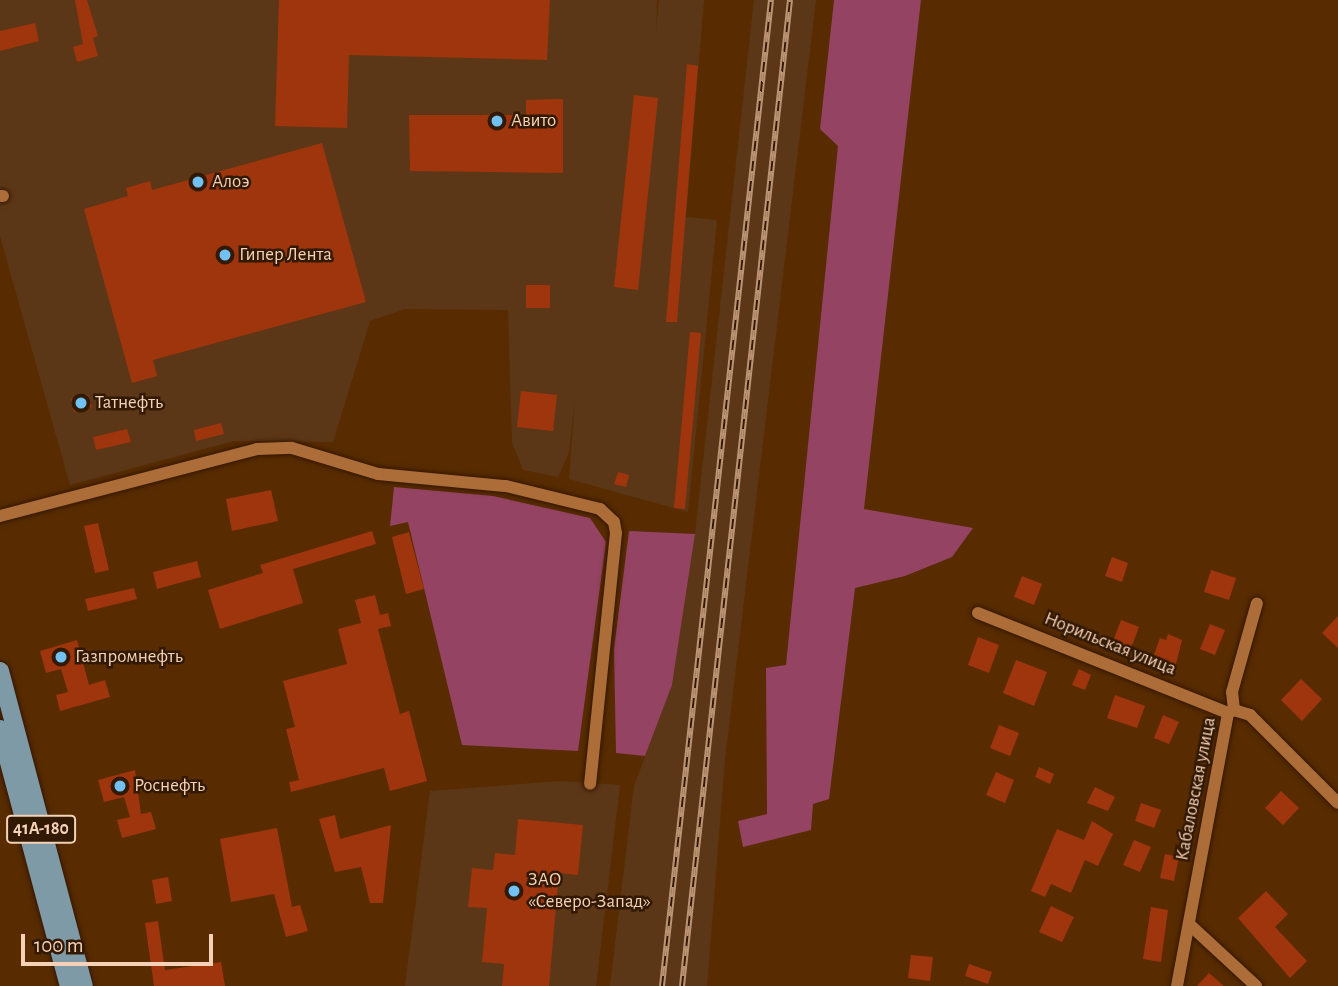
<!DOCTYPE html>
<meta charset="utf-8">
<style>
body{margin:0}
#map{position:relative;width:1338px;height:986px;overflow:hidden;background:#582c00;font-family:"Alegreya Sans",sans-serif}
div>[style]{position:absolute}
[style*='--x']{left:calc(var(--x)*1px);top:calc(var(--y)*1px);width:calc(var(--w)*1px);rotate:calc(var(--a)*1deg)}
.built>*{inset:0;background:#5c3717}
.green>*{inset:0;background:#944362}
.building>*{inset:0;background:#9f350c}
.roads{filter:drop-shadow(0 0 2px #351700) drop-shadow(0 0 2px #351700)}
.minor>*{height:12px;margin:-6px;padding:0 6px;transform-origin:6px;border-radius:6px;background:#ac6d38}
.primary>*{height:18px;margin:-9px;padding:0 9px;transform-origin:9px;border-radius:9px;background:#7e9aa6}
.rail>*{height:6px;margin-top:-3px;transform-origin:0;background:repeating-linear-gradient(90deg,#321903 0 10px,#ba9473 0 20px);box-sizing:border-box;border-block:2px solid #ba9473}
.dots>*{width:19px;height:19px;translate:-50% -50%;box-sizing:border-box;border:4px solid #321903;border-radius:50%}
span{translate:-50% -50%;white-space:nowrap;text-align:center;line-height:1.15;-webkit-text-stroke:5px #321903;paint-order:stroke}
.shield-label span{padding:2px 5px;background:#321903;border:2px solid;border-radius:5px;-webkit-text-stroke-width:0}
.shield-label{font-size:18px;color:#f4d1b7;font-weight:700}
.poi-label{font-size:19px;color:#f4d1b7}
.left{translate:0 -50%;text-align:left}
.street-label{font-size:19px;color:#f4d1b7}
.scale{position:absolute;left:21px;top:934px;width:192px;height:32px;box-sizing:border-box;border:4px solid #f4d1b7;border-top:0;padding-left:9px;font-size:21px;line-height:24px;white-space:nowrap;color:#f4d1b7;-webkit-text-stroke:5px #321903;paint-order:stroke}
</style>
<div id="map">
<div class="built">
<div style="clip-path:polygon(0 0,657px 0,656px 33px,659px 0,704px 0,686px 217px,717px 220px,688px 512px,569px 479px,575px 396px,569px 453px,558px 477px,523px 470px,512px 442px,508px 310px,405px 309px,370px 321px,333px 442px,234px 441px,70px 485px,0 236px)"></div>
<div style="clip-path:polygon(754px 0,816px 0,725px 759px,707px 986px,610px 986px,634px 786px,672px 685px,695px 534px)"></div>
<div style="clip-path:polygon(562px 781px,620px 785px,596px 986px,405px 986px,430px 791px)"></div>
</div>
<div class="green">
<div style="clip-path:polygon(834px 0,921px 0,864px 509px,973px 528px,952px 557px,905px 576px,855px 588px,829px 799px,813px 804px,811px 830px,743px 847px,738px 821px,767px 814px,766px 668px,786px 665px,838px 146px,820px 129px)"></div>
<div style="clip-path:polygon(394px 487px,493px 496px,590px 518px,606px 542px,578px 751px,462px 745px,408px 522px,390px 526px)"></div>
<div style="clip-path:polygon(629px 531px,695px 534px,672px 685px,645px 756px,616px 753px,614px 649px)"></div>
</div>
<div class="building">
<div style="clip-path:polygon(75px 0,87px 0,98px 36px,93px 38px,98px 56px,77px 62px,73px 47px,83px 44px)"></div>
<div style="clip-path:polygon(279px 0,550px 0,547px 60px,349px 55px,347px 128px,275px 126px)"></div>
<div style="clip-path:polygon(35px 23px,39px 41px,0 51px,0 31px)"></div>
<div style="clip-path:polygon(687px 64px,698px 66px,677px 322px,666px 322px)"></div>
<div style="clip-path:polygon(634px 95px,658px 98px,638px 290px,614px 287px)"></div>
<div style="clip-path:polygon(563px 99px,563px 173px,410px 171px,409px 115px,526px 115px,526px 100px)"></div>
<div style="clip-path:polygon(322px 143px,366px 302px,153px 360px,157px 376px,132px 383px,84px 209px,128px 196px,126px 188px,150px 181px,152px 190px)"></div>
<div style="clip-path:polygon(526px 285px,550px 285px,550px 308px,526px 308px)"></div>
<div style="clip-path:polygon(690px 332px,701px 333px,685px 509px,674px 508px)"></div>
<div style="clip-path:polygon(521px 391px,557px 395px,553px 431px,517px 427px)"></div>
<div style="clip-path:polygon(88px 395px,92px 407px,74px 412px,71px 399px)"></div>
<div style="clip-path:polygon(221px 423px,224px 434px,196px 441px,194px 430px)"></div>
<div style="clip-path:polygon(127px 429px,131px 442px,96px 450px,93px 437px)"></div>
<div style="clip-path:polygon(618px 472px,629px 475px,626px 487px,614px 484px)"></div>
<div style="clip-path:polygon(271px 490px,278px 521px,232px 531px,226px 499px)"></div>
<div style="clip-path:polygon(98px 523px,109px 570px,95px 573px,84px 526px)"></div>
<div style="clip-path:polygon(372px 531px,376px 544px,293px 569px,303px 603px,220px 629px,208px 590px,263px 573px,260px 565px)"></div>
<div style="clip-path:polygon(409px 532px,424px 589px,406px 594px,392px 537px)"></div>
<div style="clip-path:polygon(1112px 557px,1128px 563px,1122px 582px,1105px 576px)"></div>
<div style="clip-path:polygon(197px 561px,201px 577px,157px 589px,153px 572px)"></div>
<div style="clip-path:polygon(1211px 570px,1236px 578px,1229px 600px,1204px 592px)"></div>
<div style="clip-path:polygon(1022px 576px,1042px 584px,1034px 605px,1014px 597px)"></div>
<div style="clip-path:polygon(134px 588px,137px 599px,88px 611px,85px 599px)"></div>
<div style="clip-path:polygon(375px 595px,380px 615px,388px 613px,391px 626px,378px 629px,400px 714px,409px 711px,427px 781px,390px 791px,384px 768px,291px 792px,289px 782px,299px 780px,286px 729px,295px 727px,283px 681px,347px 664px,338px 629px,361px 623px,355px 600px)"></div>
<div style="clip-path:polygon(1338px 616px,1338px 648px,1322px 633px)"></div>
<div style="clip-path:polygon(1121px 620px,1139px 627px,1130px 651px,1112px 644px)"></div>
<div style="clip-path:polygon(1210px 624px,1225px 630px,1215px 655px,1200px 649px)"></div>
<div style="clip-path:polygon(1168px 634px,1182px 640px,1175px 668px,1152px 660px,1160px 638px,1166px 640px)"></div>
<div style="clip-path:polygon(978px 637px,999px 645px,989px 673px,968px 665px)"></div>
<div style="clip-path:polygon(77px 640px,89px 685px,105px 680px,110px 697px,60px 711px,56px 695px,68px 692px,61px 669px,46px 673px,40px 651px)"></div>
<div style="clip-path:polygon(1016px 660px,1047px 672px,1034px 706px,1003px 693px)"></div>
<div style="clip-path:polygon(1079px 669px,1091px 675px,1085px 690px,1072px 685px)"></div>
<div style="clip-path:polygon(1301px 679px,1322px 699px,1302px 721px,1281px 700px)"></div>
<div style="clip-path:polygon(1115px 695px,1145px 706px,1137px 728px,1107px 718px)"></div>
<div style="clip-path:polygon(1163px 715px,1179px 722px,1169px 744px,1154px 738px)"></div>
<div style="clip-path:polygon(999px 725px,1019px 733px,1010px 756px,990px 748px)"></div>
<div style="clip-path:polygon(1039px 767px,1054px 774px,1050px 784px,1035px 777px)"></div>
<div style="clip-path:polygon(135px 770px,141px 814px,151px 812px,156px 829px,122px 838px,117px 820px,130px 817px,124px 797px,104px 802px,98px 780px)"></div>
<div style="clip-path:polygon(996px 772px,1014px 780px,1005px 803px,986px 795px)"></div>
<div style="clip-path:polygon(1095px 787px,1115px 797px,1108px 811px,1087px 803px)"></div>
<div style="clip-path:polygon(1281px 791px,1299px 808px,1283px 825px,1265px 808px)"></div>
<div style="clip-path:polygon(1141px 803px,1161px 810px,1154px 828px,1135px 821px)"></div>
<div style="clip-path:polygon(335px 815px,340px 839px,391px 825px,383px 903px,370px 903px,361px 867px,335px 872px,319px 819px)"></div>
<div style="clip-path:polygon(518px 819px,583px 825px,578px 875px,559px 873px,549px 986px,502px 986px,504px 964px,482px 962px,487px 908px,468px 907px,472px 868px,493px 870px,495px 853px,515px 855px)"></div>
<div style="clip-path:polygon(1092px 821px,1113px 834px,1098px 866px,1085px 860px,1071px 893px,1051px 884px,1045px 897px,1031px 891px,1057px 829px,1084px 840px)"></div>
<div style="clip-path:polygon(277px 828px,292px 907px,300px 905px,308px 931px,286px 937px,274px 894px,231px 902px,220px 839px)"></div>
<div style="clip-path:polygon(1134px 840px,1151px 847px,1140px 872px,1123px 865px)"></div>
<div style="clip-path:polygon(1165px 854px,1179px 857px,1174px 881px,1160px 878px)"></div>
<div style="clip-path:polygon(168px 877px,172px 901px,156px 904px,152px 880px)"></div>
<div style="clip-path:polygon(1266px 891px,1288px 914px,1275px 927px,1307px 961px,1290px 978px,1238px 918px)"></div>
<div style="clip-path:polygon(1051px 906px,1074px 917px,1062px 942px,1039px 932px)"></div>
<div style="clip-path:polygon(1151px 907px,1168px 910px,1161px 962px,1143px 959px)"></div>
<div style="clip-path:polygon(158px 921px,165px 970px,221px 962px,225px 986px,154px 986px,145px 923px)"></div>
<div style="clip-path:polygon(911px 955px,933px 957px,930px 981px,908px 978px)"></div>
<div style="clip-path:polygon(969px 964px,992px 972px,988px 984px,965px 976px)"></div>
<div style="clip-path:polygon(1209px 973px,1224px 986px,1197px 986px)"></div>
</div>
<div class="roads">
<div class="minor">
<div style="--x:0;--y:196;--w:3;--a:0"></div>
<div style="--x:0;--y:516;--w:266;--a:-14.6"></div>
<div style="--x:257;--y:449;--w:35;--a:-2"></div>
<div style="--x:292;--y:448;--w:90;--a:16.8"></div>
<div style="--x:378;--y:474;--w:129;--a:5.4"></div>
<div style="--x:506;--y:486;--w:97;--a:13.7"></div>
<div style="--x:600;--y:509;--w:19;--a:43"></div>
<div style="--x:614;--y:522;--w:11;--a:80"></div>
<div style="--x:616;--y:533;--w:252;--a:95.9"></div>
<div style="--x:978;--y:613;--w:269;--a:21.8"></div>
<div style="--x:1234;--y:710;--w:17;--a:17"></div>
<div style="--x:1250;--y:715;--w:124;--a:45"></div>
<div style="--x:1190;--y:925;--w:90;--a:42.7"></div>
<div style="--x:1177;--y:986;--w:278;--a:-79.4"></div>
<div style="--x:1228;--y:713;--w:7;--a:-27"></div>
<div style="--x:1234;--y:710;--w:18;--a:-96"></div>
<div style="--x:1232;--y:692;--w:92;--a:-74.3"></div>
</div>
<div class="primary">
<div style="--x:0;--y:671;--w:326;--a:75.1"></div>
<div style="--x:0;--y:729;--w:266;--a:75"></div>
</div>
</div>
<div class="rail">
<div style="--x:662;--y:986;--w:992;--a:-83.69"></div>
<div style="--x:682;--y:986;--w:992;--a:-83.75"></div>
</div>
<div class="dots">
<div style="left:497px;top:121px;background:#71c1f5"></div>
<div style="left:198px;top:182px;background:#71c1f5"></div>
<div style="left:225px;top:255px;background:#71c1f5"></div>
<div style="left:81px;top:403px;background:#71c1f5"></div>
<div style="left:61px;top:657px;background:#71c1f5"></div>
<div style="left:120px;top:786px;background:#71c1f5"></div>
<div style="left:514px;top:891px;background:#71c1f5"></div>
</div>
<div class="shield-label">
<span style="left:41px;top:829px">41А-180</span>
</div>
<div class="poi-label">
<span class="left" style="left:511px;top:121px">Авито</span>
<span class="left" style="left:212px;top:182px">Алоэ</span>
<span class="left" style="left:239px;top:255px">Гипер Лента</span>
<span class="left" style="left:95px;top:403px">Татнефть</span>
<span class="left" style="left:75px;top:657px">Газпромнефть</span>
<span class="left" style="left:134px;top:786px">Роснефть</span>
<span class="left" style="left:528px;top:891px">ЗАО<br>«Северо-Запад»</span>
</div>
<div class="street-label">
<span style="left:1110px;top:644px;rotate:22deg">Норильская улица</span>
<span style="left:1196px;top:789px;rotate:-79deg">Кабаловская улица</span>
</div>
<div class="scale">100 m</div>
</div>
